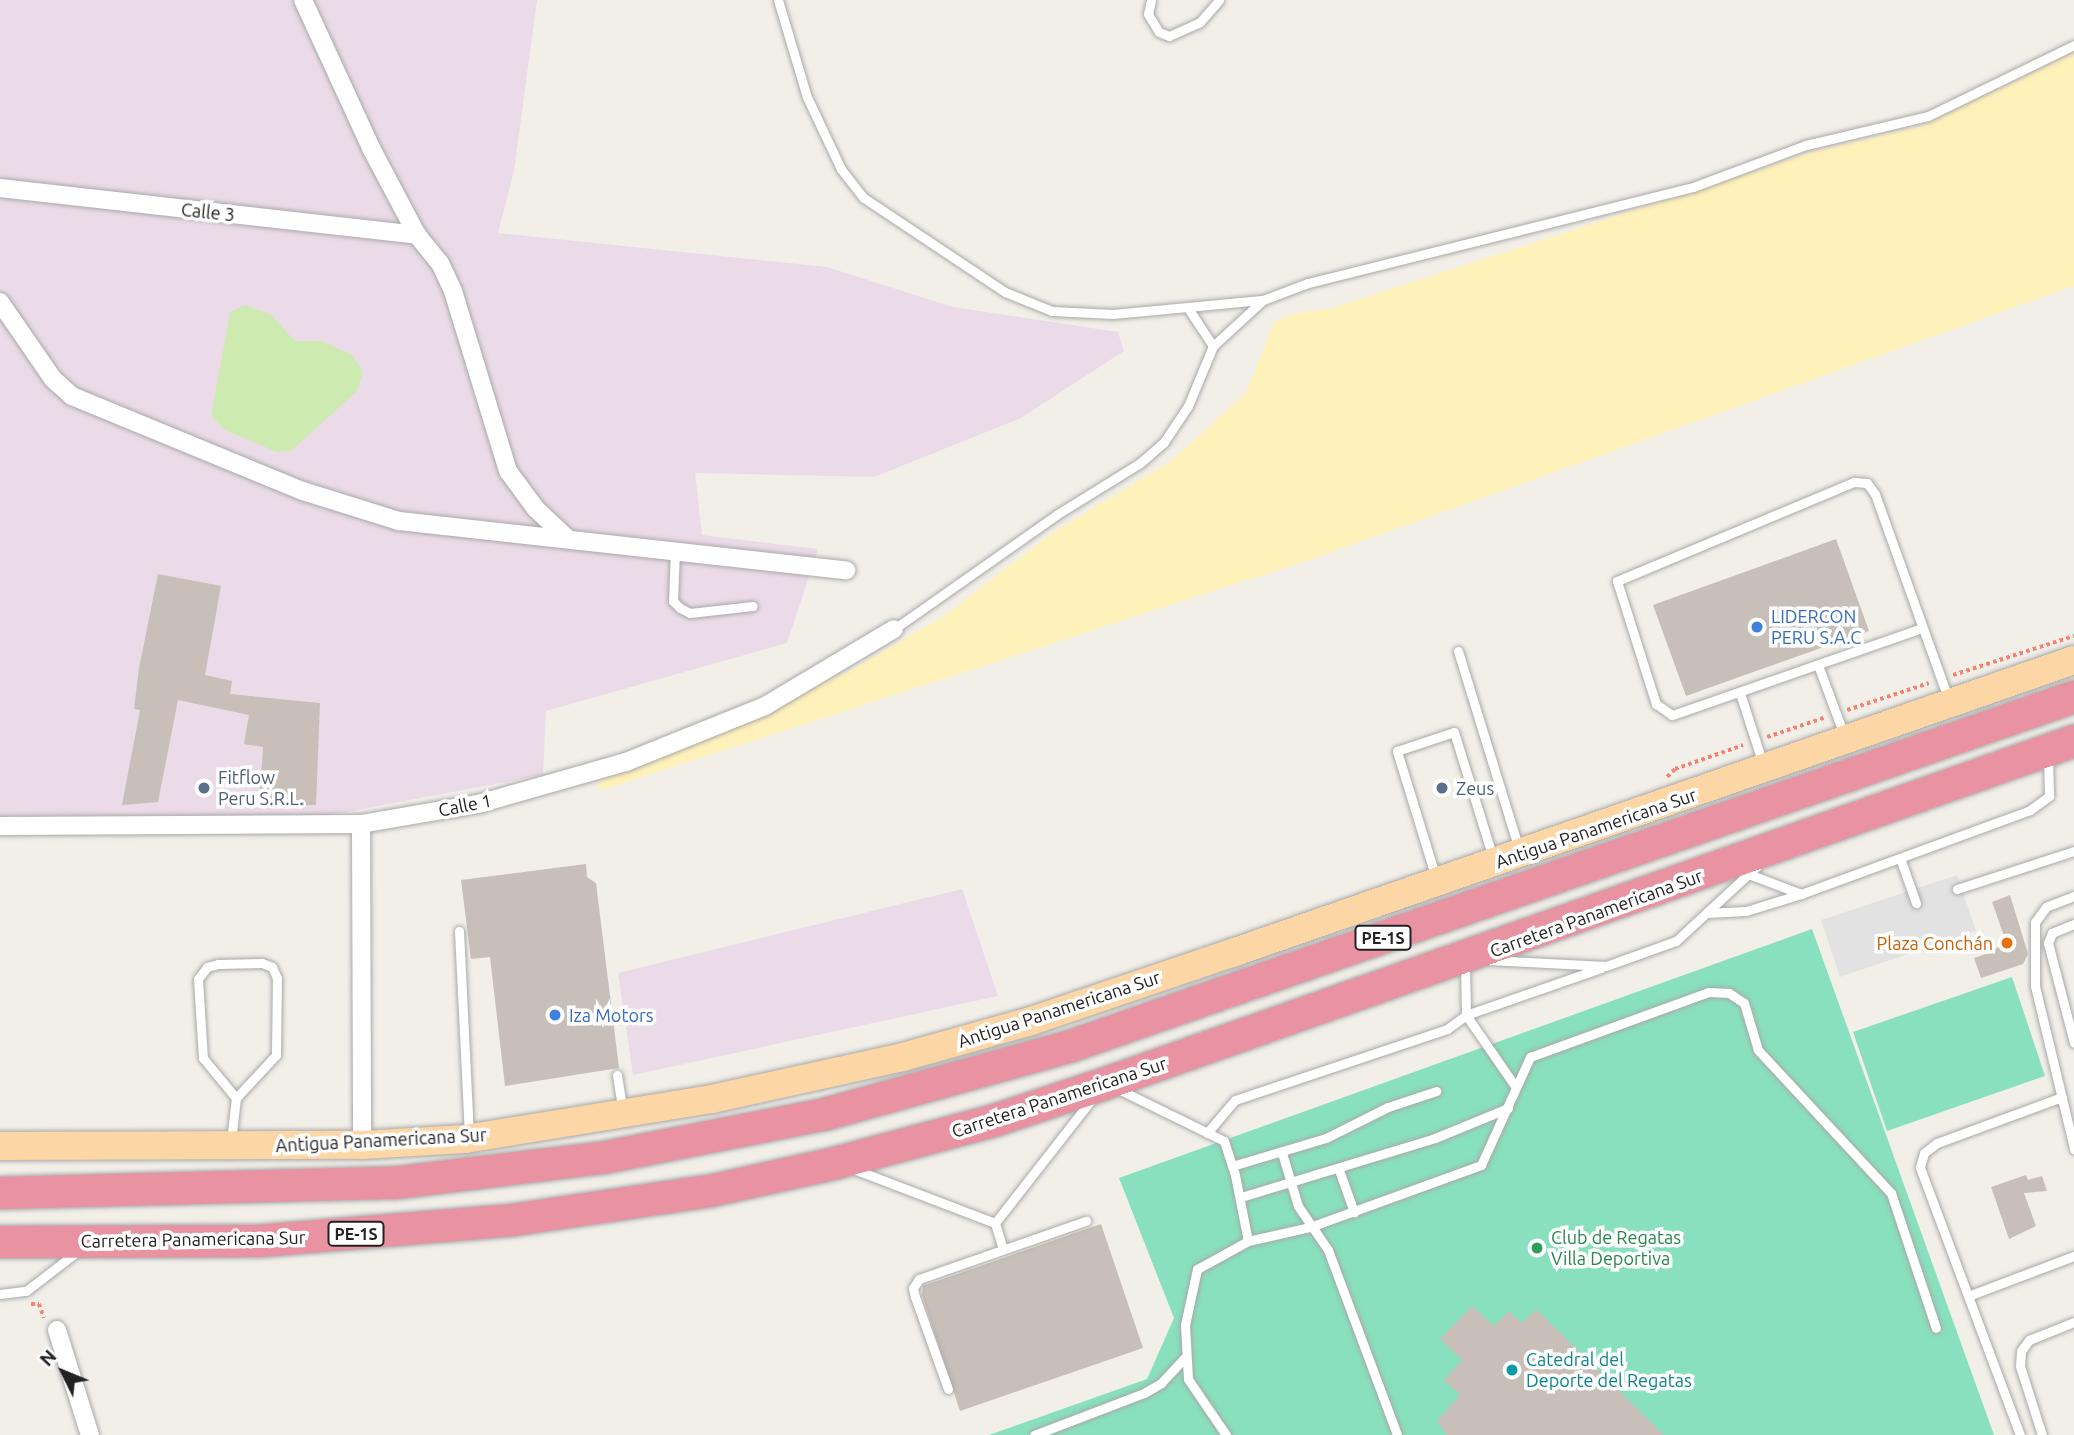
<!DOCTYPE html>
<meta charset="utf-8">
<style>
body{margin:0}
#map{position:relative;width:2074px;height:1435px;overflow:hidden;background:#f2efe9;font-family:Ubuntu,sans-serif}
div>[style]{position:absolute}
[style*='--x']{left:calc(var(--x)*1px);top:calc(var(--y)*1px);width:calc(var(--w)*1px);rotate:calc(var(--a)*1deg)}
.industrial>*{inset:0;background:#ebdbe8}
.grass>*{inset:0;background:#cdebb0}
.sand>*{inset:0;background:#fff1ba}
.pitch>*{inset:0;background:#88e0be}
.parking>*{inset:0;background:#e2e2e2}
.building>*{inset:0;background:#c7bfb8}
.path>*{height:3.5px;margin-top:-1.75px;transform-origin:0;background:repeating-linear-gradient(90deg,#fa8072 0 3.5px,transparent 0 7px)}
.roads{filter:drop-shadow(0 0 2px #a9a9a9) drop-shadow(0 0 2px #a9a9a9)}
.lane>*{height:9px;margin:-4.5px;padding:0 4.5px;transform-origin:4.5px;border-radius:4.5px;background:#fff}
.street>*{height:18px;margin:-9px;padding:0 9px;transform-origin:9px;border-radius:9px;background:#fff}
.primary>*{height:28px;margin:-14px;padding:0 14px;transform-origin:14px;border-radius:14px;background:#fcd6a4}
.highway>*{height:32px;margin:-16px;padding:0 16px;transform-origin:16px;border-radius:16px;background:#e892a2}
.dots>*{width:19px;height:19px;translate:-50% -50%;box-sizing:border-box;border:4px solid #fff;border-radius:50%}
span{translate:-50% -50%;white-space:nowrap;text-align:center;line-height:1.15;-webkit-text-stroke:7px #fff;paint-order:stroke}
.shield-label span{padding:2px 5px;background:#fff;border:2px solid;border-radius:5px;-webkit-text-stroke-width:0}
.shield-label{font-size:16px;color:#222;font-weight:700}
.street-label{font-size:18px;color:#222}
.shop-label{font-size:18px;color:#366cbe}
.left{translate:0 -50%;text-align:left}
.service-label{font-size:18px;color:#4e5e75}
.food-label{font-size:18px;color:#c56008}
.right{translate:-100% -50%;text-align:right}
.leisure-label{font-size:18px;color:#27864d}
.culture-label{font-size:18px;color:#0d838f}
.north{position:absolute;left:28px;top:1337px;width:70px;height:70px;-webkit-text-stroke:5px #fff;paint-order:stroke;rotate:313deg;font-size:19px;font-weight:700;line-height:28px;text-align:center;color:#222}
.north::after{content:'';display:block;margin:auto;width:24px;height:32px;background:#222;clip-path:polygon(50% 0,100% 100%,50% 72%,0 100%)}
</style>
<div id="map">
<div class="industrial">
<div style="clip-path:polygon(0 0,537px 0,514px 171px,498px 233px,827px 267px,953px 307px,1118px 332px,1124px 351px,1021px 418px,874px 477px,695px 473px,702px 535px,818px 549px,787px 643px,546px 711px,543px 775px,319px 817px,0 818px)"></div>
<div style="clip-path:polygon(962px 889px,998px 996px,633px 1075px,618px 973px)"></div>
</div>
<div class="grass">
<div style="clip-path:polygon(245px 305px,270px 314px,295px 341px,321px 341px,352px 355px,363px 372px,357px 391px,291px 451px,277px 452px,225px 430px,211px 416px,230px 312px)"></div>
</div>
<div class="sand">
<div style="clip-path:polygon(2074px 52px,2074px 286px,1315px 558px,599px 791px,598px 776px,655px 757px,847px 672px,944px 616px,1052px 533px,1171px 461px,1246px 393px,1274px 322px,1295px 313px,1330px 309px,1815px 151px,1922px 126px)"></div>
</div>
<div class="pitch">
<div style="clip-path:polygon(1812px 929px,1994px 1435px,989px 1435px,1147px 1379px,1174px 1318px,1119px 1178px)"></div>
<div style="clip-path:polygon(2012px 977px,2045px 1076px,1887px 1131px,1853px 1032px)"></div>
</div>
<div class="parking">
<div style="clip-path:polygon(1957px 875px,1976px 931px,1840px 977px,1821px 920px)"></div>
</div>
<div class="building">
<div style="clip-path:polygon(1836px 539px,1869px 631px,1686px 696px,1653px 605px)"></div>
<div style="clip-path:polygon(158px 574px,221px 586px,205px 675px,232px 681px,230px 694px,320px 703px,316px 805px,259px 806px,263px 747px,244px 744px,249px 715px,178px 700px,158px 802px,122px 805px,140px 710px,134px 709px,139px 668px)"></div>
<div style="clip-path:polygon(586px 864px,587px 877px,596px 883px,619px 1068px,505px 1086px,490px 957px,471px 959px,461px 880px)"></div>
<div style="clip-path:polygon(2010px 895px,2028px 954px,2023px 964px,1981px 978px,1974px 958px,1994px 951px,2005px 939px,1992px 902px)"></div>
<div style="clip-path:polygon(2026px 1175px,2028px 1180px,2042px 1176px,2047px 1191px,2024px 1193px,2036px 1226px,2009px 1239px,1991px 1187px)"></div>
<div style="clip-path:polygon(1101px 1224px,1143px 1348px,960px 1411px,922px 1295px,923px 1286px)"></div>
<div style="clip-path:polygon(1472px 1306px,1494px 1326px,1509px 1311px,1522px 1323px,1536px 1309px,1664px 1435px,1447px 1435px,1437px 1421px,1460px 1395px,1444px 1380px,1462px 1360px,1440px 1339px)"></div>
</div>
<div class="path">
<div style="--x:1953;--y:675;--w:127;--a:-17.9"></div>
<div style="--x:1847;--y:710;--w:86;--a:-18.2"></div>
<div style="--x:1767;--y:737;--w:62;--a:-18.7"></div>
<div style="--x:1667;--y:777;--w:11;--a:-45"></div>
<div style="--x:1675;--y:769;--w:72;--a:-19.4"></div>
<div style="--x:31;--y:1304;--w:8;--a:0"></div>
<div style="--x:39;--y:1304;--w:15;--a:70"></div>
</div>
<div class="roads">
<div class="lane">
<div style="--x:778;--y:0;--w:101;--a:73.4"></div>
<div style="--x:807;--y:97;--w:80;--a:64.7"></div>
<div style="--x:841;--y:169;--w:37;--a:52"></div>
<div style="--x:864;--y:198;--w:169;--a:33.7"></div>
<div style="--x:1005;--y:292;--w:51;--a:22"></div>
<div style="--x:1052;--y:311;--w:61;--a:2.8"></div>
<div style="--x:1113;--y:314;--w:149;--a:-5.4"></div>
<div style="--x:1151;--y:0;--w:14;--a:102"></div>
<div style="--x:1148;--y:14;--w:21;--a:59"></div>
<div style="--x:1159;--y:32;--w:11;--a:22"></div>
<div style="--x:1169;--y:36;--w:34;--a:-24"></div>
<div style="--x:1200;--y:22;--w:29;--a:-49"></div>
<div style="--x:1188;--y:308;--w:45;--a:56.7"></div>
<div style="--x:675;--y:550;--w:51;--a:92.2"></div>
<div style="--x:673;--y:601;--w:10;--a:45"></div>
<div style="--x:680;--y:608;--w:11;--a:27"></div>
<div style="--x:690;--y:613;--w:63;--a:-6.3"></div>
<div style="--x:1922;--y:628;--w:265;--a:160.8"></div>
<div style="--x:1672;--y:715;--w:19;--a:-145"></div>
<div style="--x:1656;--y:704;--w:129;--a:-107.6"></div>
<div style="--x:1617;--y:581;--w:257;--a:-22.7"></div>
<div style="--x:1854;--y:482;--w:13;--a:4"></div>
<div style="--x:1867;--y:483;--w:14;--a:54"></div>
<div style="--x:1875;--y:494;--w:220;--a:70.3"></div>
<div style="--x:894;--y:629;--w:198;--a:-35.1"></div>
<div style="--x:1056;--y:515;--w:99;--a:-31.8"></div>
<div style="--x:1140;--y:463;--w:32;--a:-41"></div>
<div style="--x:1164;--y:442;--w:43;--a:-56.3"></div>
<div style="--x:1188;--y:406;--w:65;--a:-67.4"></div>
<div style="--x:1213;--y:346;--w:68;--a:-42.6"></div>
<div style="--x:1263;--y:300;--w:48;--a:-20.7"></div>
<div style="--x:1308;--y:283;--w:397;--a:-14"></div>
<div style="--x:1693;--y:187;--w:121;--a:-20.4"></div>
<div style="--x:1806;--y:145;--w:125;--a:-13.4"></div>
<div style="--x:1928;--y:116;--w:162;--a:-25.9"></div>
<div style="--x:1458;--y:651;--w:207;--a:72.9"></div>
<div style="--x:1818;--y:665;--w:75;--a:69.6"></div>
<div style="--x:1740;--y:693;--w:75;--a:72.1"></div>
<div style="--x:1900;--y:858;--w:48;--a:70.4"></div>
<div style="--x:1746;--y:873;--w:59;--a:20.9"></div>
<div style="--x:1801;--y:894;--w:244;--a:-20.1"></div>
<div style="--x:2030;--y:810;--w:24;--a:-36"></div>
<div style="--x:2049;--y:796;--w:41;--a:-91.4"></div>
<div style="--x:1436;--y:878;--w:133;--a:-107.1"></div>
<div style="--x:1397;--y:751;--w:60;--a:-18.4"></div>
<div style="--x:1454;--y:732;--w:132;--a:72.8"></div>
<div style="--x:1957;--y:889;--w:123;--a:-18"></div>
<div style="--x:2074;--y:896;--w:30;--a:159"></div>
<div style="--x:2046;--y:907;--w:19;--a:126"></div>
<div style="--x:2035;--y:922;--w:64;--a:90"></div>
<div style="--x:2035;--y:986;--w:168;--a:76.5"></div>
<div style="--x:1706;--y:913;--w:40;--a:-2.9"></div>
<div style="--x:1746;--y:911;--w:58;--a:-17.2"></div>
<div style="--x:2074;--y:924;--w:24;--a:158"></div>
<div style="--x:2052;--y:933;--w:11;--a:112"></div>
<div style="--x:2048;--y:943;--w:103;--a:75.4"></div>
<div style="--x:459;--y:931;--w:202;--a:87.2"></div>
<div style="--x:1488;--y:960;--w:118;--a:2.9"></div>
<div style="--x:1606;--y:966;--w:74;--a:-19.7"></div>
<div style="--x:1676;--y:941;--w:112;--a:-42.8"></div>
<div style="--x:617;--y:1075;--w:36;--a:81"></div>
<div style="--x:1515;--y:1086;--w:86;--a:-124.6"></div>
<div style="--x:1466;--y:1015;--w:143;--a:-19.2"></div>
<div style="--x:1116;--y:1088;--w:120;--a:26.1"></div>
<div style="--x:1224;--y:1141;--w:36;--a:72"></div>
<div style="--x:1235;--y:1175;--w:67;--a:78.9"></div>
<div style="--x:1248;--y:1241;--w:58;--a:151.2"></div>
<div style="--x:1197;--y:1269;--w:57;--a:102.1"></div>
<div style="--x:1185;--y:1325;--w:54;--a:86.8"></div>
<div style="--x:1188;--y:1379;--w:68;--a:55.8"></div>
<div style="--x:1207;--y:1133;--w:43;--a:-49.7"></div>
<div style="--x:1235;--y:1100;--w:224;--a:-18.5"></div>
<div style="--x:1447;--y:1029;--w:24;--a:-36"></div>
<div style="--x:1466;--y:1015;--w:51;--a:-91.1"></div>
<div style="--x:231;--y:1141;--w:43;--a:-83.4"></div>
<div style="--x:236;--y:1098;--w:59;--a:-47.1"></div>
<div style="--x:276;--y:1055;--w:77;--a:-89.3"></div>
<div style="--x:277;--y:978;--w:12;--a:-114"></div>
<div style="--x:272;--y:967;--w:11;--a:-158"></div>
<div style="--x:262;--y:963;--w:44;--a:178.7"></div>
<div style="--x:218;--y:964;--w:11;--a:165"></div>
<div style="--x:207;--y:967;--w:15;--a:127"></div>
<div style="--x:198;--y:979;--w:79;--a:86.4"></div>
<div style="--x:203;--y:1058;--w:52;--a:50.5"></div>
<div style="--x:1282;--y:1153;--w:55;--a:73.2"></div>
<div style="--x:1298;--y:1206;--w:53;--a:55.7"></div>
<div style="--x:1328;--y:1250;--w:197;--a:69.5"></div>
<div style="--x:1232;--y:1166;--w:98;--a:-16.6"></div>
<div style="--x:1326;--y:1138;--w:69;--a:-26.6"></div>
<div style="--x:1388;--y:1107;--w:51;--a:-18.4"></div>
<div style="--x:851;--y:1168;--w:154;--a:20.9"></div>
<div style="--x:995;--y:1223;--w:157;--a:-52"></div>
<div style="--x:1339;--y:1170;--w:45;--a:70.3"></div>
<div style="--x:1241;--y:1197;--w:203;--a:-16.9"></div>
<div style="--x:1435;--y:1138;--w:79;--a:-22.3"></div>
<div style="--x:995;--y:1223;--w:27;--a:73"></div>
<div style="--x:1248;--y:1241;--w:64;--a:-12.7"></div>
<div style="--x:1310;--y:1227;--w:182;--a:-19.9"></div>
<div style="--x:1481;--y:1165;--w:119;--a:-65.6"></div>
<div style="--x:1530;--y:1057;--w:190;--a:-20"></div>
<div style="--x:1709;--y:992;--w:20;--a:3"></div>
<div style="--x:1729;--y:993;--w:18;--a:34"></div>
<div style="--x:1744;--y:1003;--w:49;--a:73.4"></div>
<div style="--x:1758;--y:1050;--w:195;--a:47.1"></div>
<div style="--x:1891;--y:1193;--w:142;--a:71.6"></div>
<div style="--x:0;--y:1294;--w:26;--a:-7"></div>
<div style="--x:26;--y:1291;--w:66;--a:-37.6"></div>
<div style="--x:1968;--y:1296;--w:113;--a:-20.7"></div>
<div style="--x:948;--y:1389;--w:98;--a:-109.7"></div>
<div style="--x:915;--y:1297;--w:9;--a:-103"></div>
<div style="--x:913;--y:1288;--w:11;--a:-56"></div>
<div style="--x:919;--y:1279;--w:177;--a:-19.2"></div>
<div style="--x:1034;--y:1435;--w:118;--a:-20.9"></div>
<div style="--x:1144;--y:1393;--w:20;--a:-30"></div>
<div style="--x:1161;--y:1383;--w:35;--a:-47"></div>
<div style="--x:2020;--y:1435;--w:286;--a:-110.5"></div>
<div style="--x:1920;--y:1167;--w:15;--a:-74"></div>
<div style="--x:1924;--y:1153;--w:16;--a:-38"></div>
<div style="--x:1937;--y:1143;--w:133;--a:-20.2"></div>
<div style="--x:2042;--y:1435;--w:72;--a:-107.7"></div>
<div style="--x:2020;--y:1366;--w:15;--a:-86"></div>
<div style="--x:2021;--y:1351;--w:14;--a:-54"></div>
<div style="--x:2029;--y:1340;--w:48;--a:-21.8"></div>
</div>
<div class="street">
<div style="--x:303;--y:0;--w:163;--a:65.3"></div>
<div style="--x:371;--y:148;--w:98;--a:62.1"></div>
<div style="--x:417;--y:235;--w:36;--a:51"></div>
<div style="--x:440;--y:263;--w:31;--a:65"></div>
<div style="--x:453;--y:291;--w:188;--a:73"></div>
<div style="--x:508;--y:471;--w:47;--a:53.6"></div>
<div style="--x:536;--y:509;--w:42;--a:43.1"></div>
<div style="--x:0;--y:188;--w:420;--a:6.4"></div>
<div style="--x:0;--y:302;--w:93;--a:55.5"></div>
<div style="--x:53;--y:379;--w:25;--a:42"></div>
<div style="--x:72;--y:396;--w:250;--a:22.4"></div>
<div style="--x:303;--y:491;--w:101;--a:17.4"></div>
<div style="--x:399;--y:521;--w:450;--a:6.3"></div>
<div style="--x:361;--y:824;--w:321;--a:89.8"></div>
<div style="--x:0;--y:826;--w:361;--a:-0.3"></div>
<div style="--x:361;--y:824;--w:123;--a:-9.8"></div>
<div style="--x:482;--y:803;--w:150;--a:-15.9"></div>
<div style="--x:626;--y:762;--w:150;--a:-21.9"></div>
<div style="--x:765;--y:706;--w:150;--a:-30.8"></div>
<div style="--x:57;--y:1330;--w:110;--a:72.6"></div>
</div>
<div class="primary">
<div style="--x:0;--y:1146;--w:362;--a:-0.2"></div>
<div style="--x:362;--y:1145;--w:103;--a:-3.3"></div>
<div style="--x:465;--y:1139;--w:250;--a:-9.2"></div>
<div style="--x:712;--y:1099;--w:196;--a:-12.4"></div>
<div style="--x:903;--y:1057;--w:133;--a:-15.7"></div>
<div style="--x:1031;--y:1021;--w:215;--a:-18.7"></div>
<div style="--x:1235;--y:952;--w:888;--a:-19.19"></div>
</div>
<div class="highway">
<div style="--x:0;--y:1193;--w:394;--a:-1.5"></div>
<div style="--x:394;--y:1183;--w:209;--a:-6.9"></div>
<div style="--x:602;--y:1158;--w:228;--a:-11.1"></div>
<div style="--x:826;--y:1114;--w:254;--a:-15.5"></div>
<div style="--x:1071;--y:1046;--w:1062;--a:-19.19"></div>
<div style="--x:0;--y:1242;--w:259;--a:-0.2"></div>
<div style="--x:259;--y:1241;--w:255;--a:-4.7"></div>
<div style="--x:513;--y:1220;--w:199;--a:-8.4"></div>
<div style="--x:710;--y:1191;--w:129;--a:-12.5"></div>
<div style="--x:836;--y:1163;--w:166;--a:-15"></div>
<div style="--x:996;--y:1120;--w:114;--a:-18.4"></div>
<div style="--x:1104;--y:1084;--w:1029;--a:-19.47"></div>
</div>
</div>
<div class="dots">
<div style="left:1757px;top:627px;background:#3f7fe0"></div>
<div style="left:204px;top:788px;background:#5c6f8a"></div>
<div style="left:1442px;top:788px;background:#5c6f8a"></div>
<div style="left:2007px;top:943px;background:#e8710a"></div>
<div style="left:555px;top:1015px;background:#3f7fe0"></div>
<div style="left:1537px;top:1248px;background:#2e9e5b"></div>
<div style="left:1512px;top:1370px;background:#0f9aa8"></div>
</div>
<div class="shield-label">
<span style="left:1383px;top:938px">PE-1S</span>
<span style="left:356px;top:1234px">PE-1S</span>
</div>
<div class="street-label">
<span style="left:208px;top:212px;rotate:6deg">Calle 3</span>
<span style="left:465px;top:805px;rotate:-11deg">Calle 1</span>
<span style="left:1596px;top:828px;rotate:-19deg">Antigua Panamericana Sur</span>
<span style="left:1596px;top:913px;rotate:-20deg">Carretera Panamericana Sur</span>
<span style="left:1059px;top:1009px;rotate:-18deg">Antigua Panamericana Sur</span>
<span style="left:1059px;top:1097px;rotate:-18deg">Carretera Panamericana Sur</span>
<span style="left:381px;top:1140px;rotate:-3deg">Antigua Panamericana Sur</span>
<span style="left:193px;top:1239px;rotate:-1deg">Carretera Panamericana Sur</span>
</div>
<div class="shop-label">
<span class="left" style="left:1771px;top:627px">LIDERCON<br>PERU S.A.C</span>
<span class="left" style="left:569px;top:1015px">Iza Motors</span>
</div>
<div class="service-label">
<span class="left" style="left:218px;top:788px">Fitflow<br>Peru S.R.L.</span>
<span class="left" style="left:1456px;top:788px">Zeus</span>
</div>
<div class="food-label">
<span class="right" style="left:1993px;top:943px">Plaza Conchán</span>
</div>
<div class="leisure-label">
<span class="left" style="left:1551px;top:1248px">Club de Regatas<br>Villa Deportiva</span>
</div>
<div class="culture-label">
<span class="left" style="left:1526px;top:1370px">Catedral del<br>Deporte del Regatas</span>
</div>
<div class="north">N</div>
</div>
